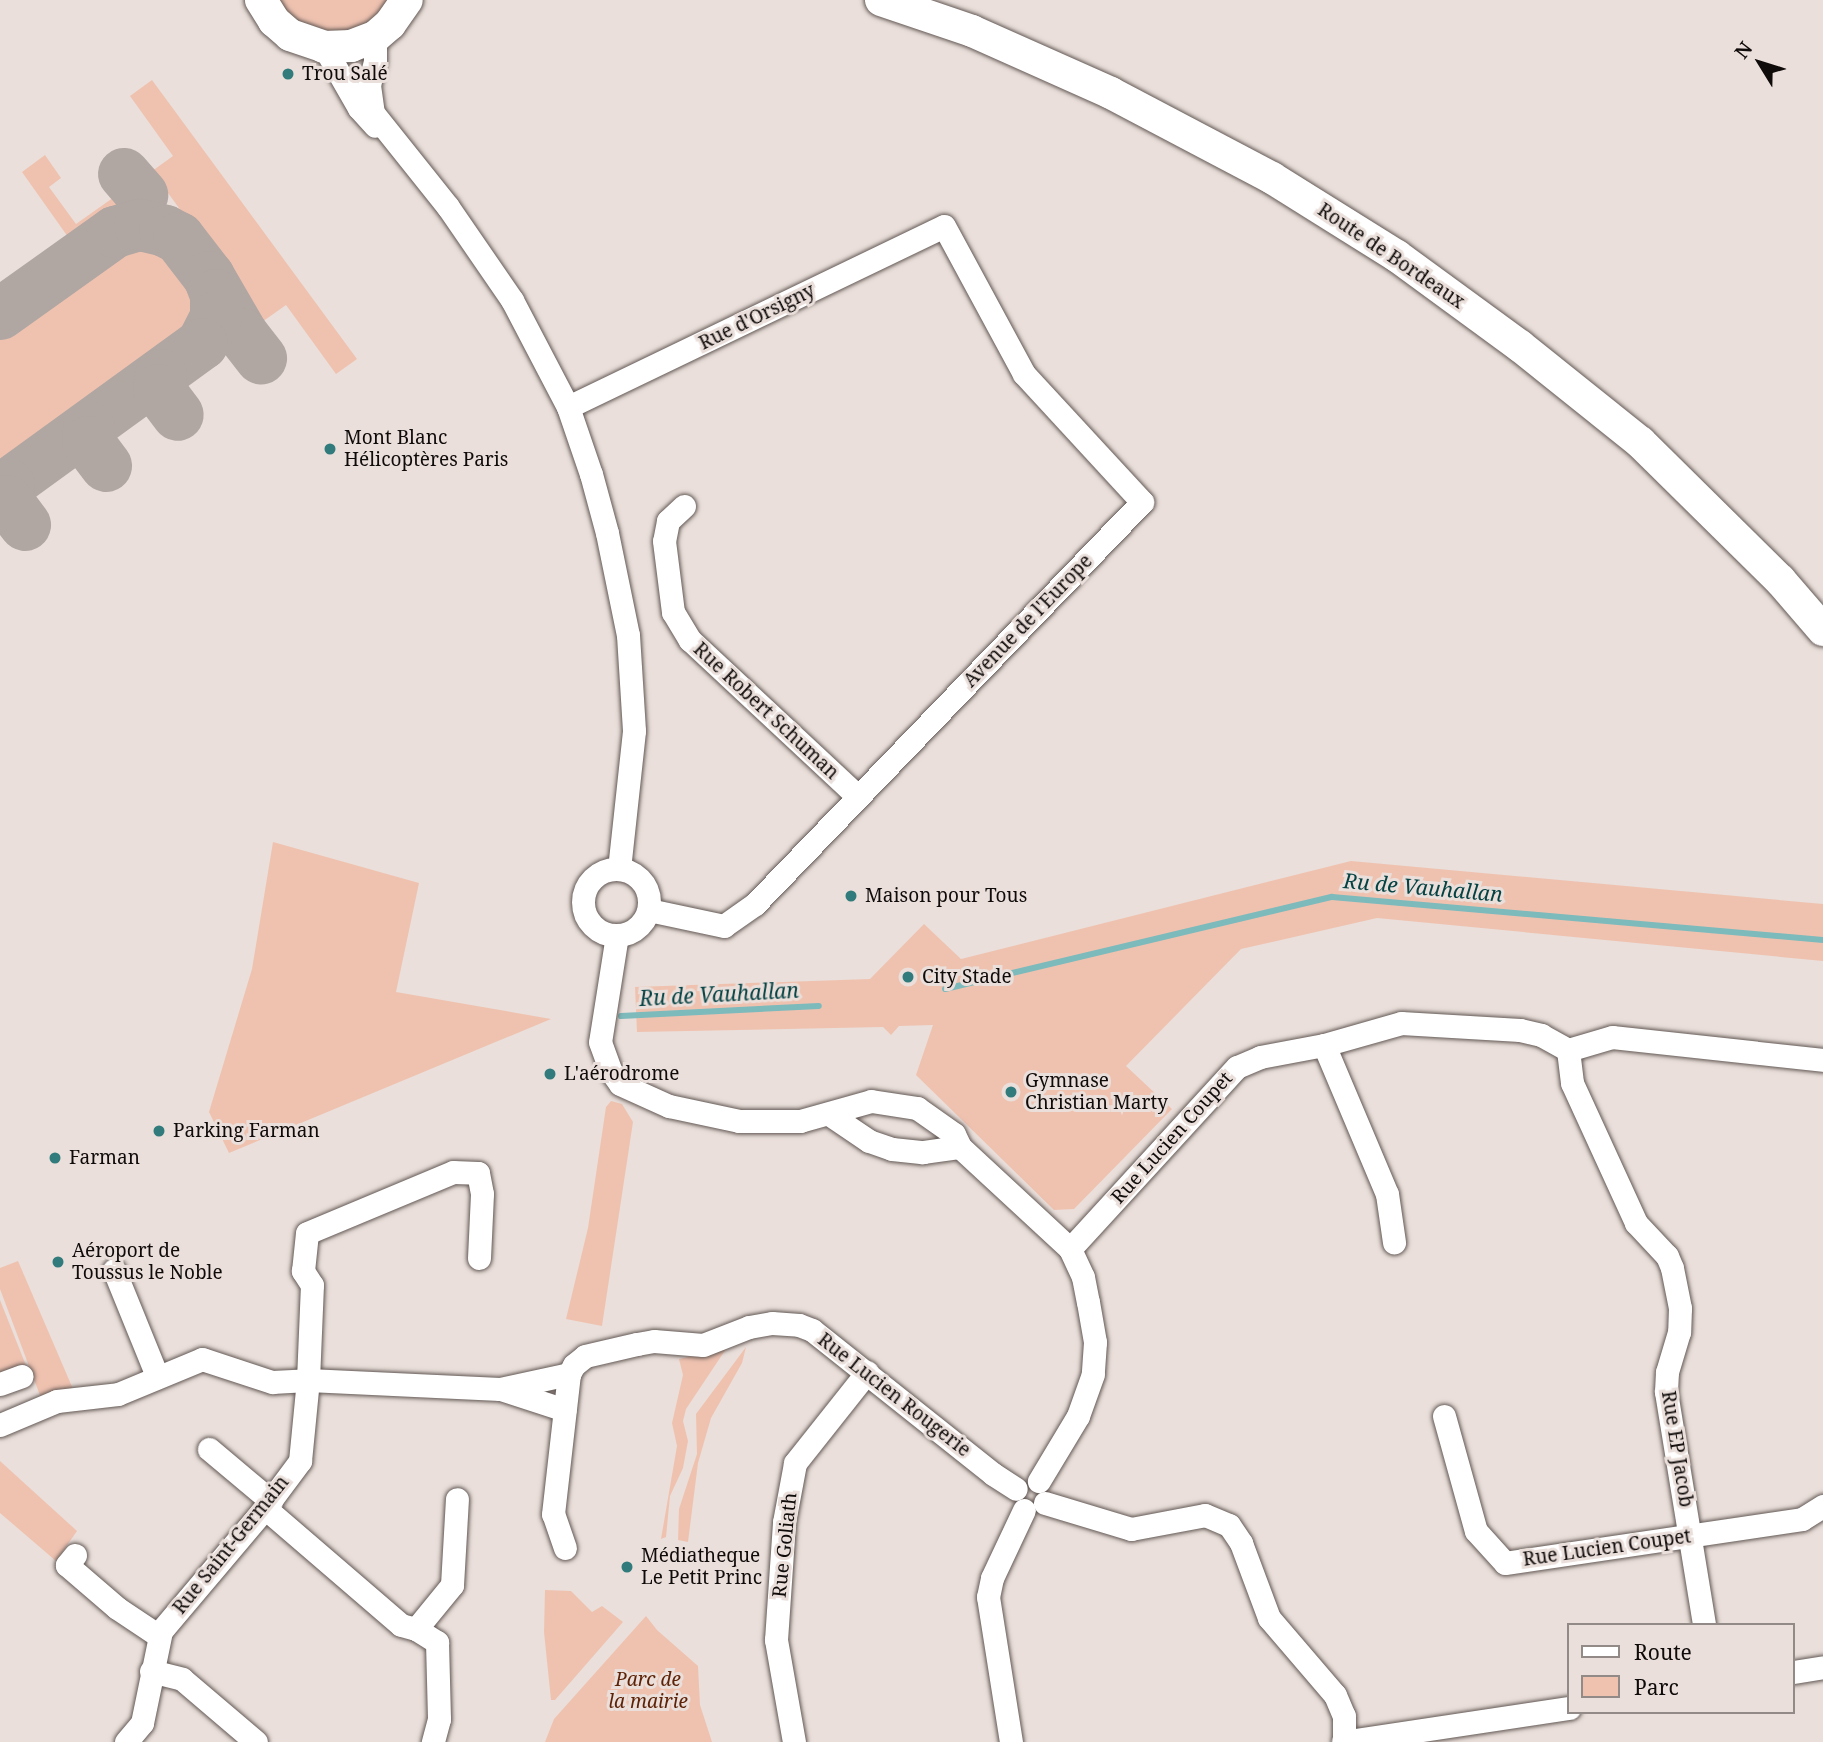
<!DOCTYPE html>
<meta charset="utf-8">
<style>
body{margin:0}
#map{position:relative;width:1823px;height:1742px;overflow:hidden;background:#eadfda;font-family:"Noto Serif",serif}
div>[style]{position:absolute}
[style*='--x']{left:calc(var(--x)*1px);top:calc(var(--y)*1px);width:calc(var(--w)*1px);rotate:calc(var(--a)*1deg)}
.green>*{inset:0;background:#efc2b0}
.stream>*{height:6px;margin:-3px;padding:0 3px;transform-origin:3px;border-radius:3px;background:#7cbabc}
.taxiway>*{height:52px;margin:-26px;padding:0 26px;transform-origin:26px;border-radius:26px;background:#b0a6a2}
.roads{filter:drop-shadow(0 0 2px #625854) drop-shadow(0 0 2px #625854)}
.street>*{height:23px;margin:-11.5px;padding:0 11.5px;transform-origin:11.5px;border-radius:11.5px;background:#fff}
.street>.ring{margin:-11.5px;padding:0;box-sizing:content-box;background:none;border:23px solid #fff;border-radius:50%}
.secondary>*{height:32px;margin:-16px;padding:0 16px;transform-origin:16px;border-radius:16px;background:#fff}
.dots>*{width:19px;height:19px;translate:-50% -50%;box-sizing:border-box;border:4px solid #eadfda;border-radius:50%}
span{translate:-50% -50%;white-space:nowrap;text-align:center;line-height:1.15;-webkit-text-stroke:6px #eadfda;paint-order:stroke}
.poi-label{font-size:19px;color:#0f0b0a}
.left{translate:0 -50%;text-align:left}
.street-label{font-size:19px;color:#0f0b0a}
.park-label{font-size:19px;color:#5d2207;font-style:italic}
.water-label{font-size:21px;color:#054244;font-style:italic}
.legend{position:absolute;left:1567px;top:1623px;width:228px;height:91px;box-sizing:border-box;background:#eadfda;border:2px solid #928a87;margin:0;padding:9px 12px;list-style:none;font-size:21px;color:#0f0b0a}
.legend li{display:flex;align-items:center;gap:14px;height:35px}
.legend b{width:35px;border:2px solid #928a87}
.north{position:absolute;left:1725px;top:28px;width:70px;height:70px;-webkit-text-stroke:5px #eadfda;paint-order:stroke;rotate:308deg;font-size:19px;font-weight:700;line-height:28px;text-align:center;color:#0f0b0a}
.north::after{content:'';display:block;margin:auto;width:24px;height:32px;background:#0f0b0a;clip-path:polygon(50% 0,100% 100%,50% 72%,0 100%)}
</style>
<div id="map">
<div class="green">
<div style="clip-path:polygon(270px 0,395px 0,367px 30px,319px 38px)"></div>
<div style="clip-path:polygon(152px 80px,357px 359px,336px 374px,286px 305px,262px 322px,160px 182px,156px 184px,148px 174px,173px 156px,130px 96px)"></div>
<div style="clip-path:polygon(45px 155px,61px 178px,49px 187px,76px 224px,124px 190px,132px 202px,73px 244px,22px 172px)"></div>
<div style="clip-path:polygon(147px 242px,160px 245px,173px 253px,185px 263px,196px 279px,202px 306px,191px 335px,181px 346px,0 476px,0 334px,113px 253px,130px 245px)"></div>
<div style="clip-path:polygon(273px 842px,419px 883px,396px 992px,551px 1019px,229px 1153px,209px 1112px,252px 969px)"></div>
<div style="clip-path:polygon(1351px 861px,1823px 904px,1823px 961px,1377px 918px,1241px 949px,1126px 1066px,1172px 1109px,1074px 1209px,1054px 1210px,916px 1075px,933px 1025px,899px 1026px,891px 1035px,883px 1027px,637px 1032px,635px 987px,870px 979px,924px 924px,961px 959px)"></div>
<div style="clip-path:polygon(611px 1101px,622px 1104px,633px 1122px,602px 1326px,566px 1319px,588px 1228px,606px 1107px)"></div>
<div style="clip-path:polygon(18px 1261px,73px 1389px,41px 1398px,0 1289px,0 1268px)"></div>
<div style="clip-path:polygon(0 1300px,27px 1368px,0 1378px)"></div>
<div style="clip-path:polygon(746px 1347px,742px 1363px,711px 1418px,698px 1463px,688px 1542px,678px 1540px,679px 1509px,697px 1454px,696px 1414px)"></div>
<div style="clip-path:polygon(726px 1349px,686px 1409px,683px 1421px,688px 1441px,683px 1468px,670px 1496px,666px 1537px,661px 1539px,677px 1446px,672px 1423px,683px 1375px,679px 1359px)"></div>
<div style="clip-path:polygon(0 1461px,77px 1531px,56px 1561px,0 1513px)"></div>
<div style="clip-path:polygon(545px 1590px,571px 1591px,592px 1612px,602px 1606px,623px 1622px,555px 1700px,551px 1700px,544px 1632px)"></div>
<div style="clip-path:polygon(646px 1616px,657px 1630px,698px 1666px,700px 1705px,712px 1742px,545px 1742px,554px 1719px)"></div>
</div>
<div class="stream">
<div style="--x:945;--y:989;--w:398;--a:-13.4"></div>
<div style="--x:1332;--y:897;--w:493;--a:5"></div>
<div style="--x:621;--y:1016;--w:198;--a:-2.9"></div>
</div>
<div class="taxiway">
<div style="--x:124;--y:174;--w:28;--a:49"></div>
<div style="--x:209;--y:277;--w:66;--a:59.9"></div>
<div style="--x:242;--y:334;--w:31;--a:52"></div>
<div style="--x:0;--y:314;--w:141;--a:-35.5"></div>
<div style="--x:115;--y:232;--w:26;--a:-16"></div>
<div style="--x:140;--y:225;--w:26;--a:13"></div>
<div style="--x:165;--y:231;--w:16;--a:27"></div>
<div style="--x:179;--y:238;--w:49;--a:52.4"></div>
<div style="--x:209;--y:277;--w:19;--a:69"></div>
<div style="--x:216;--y:295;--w:22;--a:90"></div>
<div style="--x:216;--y:317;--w:30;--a:117"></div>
<div style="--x:202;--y:344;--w:250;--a:144"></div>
<div style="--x:161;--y:375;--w:15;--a:98"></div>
<div style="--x:159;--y:390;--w:31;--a:53"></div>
<div style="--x:89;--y:427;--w:15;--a:94"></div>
<div style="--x:88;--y:442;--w:30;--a:53"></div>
<div style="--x:9;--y:485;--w:16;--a:97"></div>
<div style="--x:7;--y:501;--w:30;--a:53"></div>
</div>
<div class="roads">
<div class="street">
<div style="--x:375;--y:37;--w:24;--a:90"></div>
<div style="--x:375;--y:61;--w:25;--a:104"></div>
<div style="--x:369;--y:85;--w:28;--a:82"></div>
<div style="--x:373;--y:113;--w:120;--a:51.4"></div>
<div style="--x:448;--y:207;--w:113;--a:55.5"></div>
<div style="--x:512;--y:300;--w:121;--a:62.4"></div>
<div style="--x:568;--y:407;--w:71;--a:71.1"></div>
<div style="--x:591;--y:474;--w:61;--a:74.8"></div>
<div style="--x:607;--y:533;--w:104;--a:78.4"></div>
<div style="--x:628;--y:635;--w:96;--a:86.4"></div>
<div style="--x:634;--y:731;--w:138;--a:96.2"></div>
<div style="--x:324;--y:47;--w:70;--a:60.2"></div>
<div style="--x:359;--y:108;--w:24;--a:48"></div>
<div style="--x:568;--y:407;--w:417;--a:-25.7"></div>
<div style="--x:944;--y:226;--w:168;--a:61.6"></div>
<div style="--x:1024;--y:374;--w:174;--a:47.3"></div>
<div style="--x:1142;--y:502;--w:558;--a:133.91"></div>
<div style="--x:755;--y:904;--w:38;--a:145"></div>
<div style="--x:724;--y:926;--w:77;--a:-168"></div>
<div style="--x:684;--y:506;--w:22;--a:137"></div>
<div style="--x:668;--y:521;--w:20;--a:101"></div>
<div style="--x:664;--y:541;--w:72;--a:82.8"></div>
<div style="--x:673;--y:612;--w:33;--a:59"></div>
<div style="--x:690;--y:640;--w:229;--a:43"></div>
<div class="ring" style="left:583px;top:869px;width:43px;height:43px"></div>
<div style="--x:617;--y:935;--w:108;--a:99"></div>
<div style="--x:600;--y:1042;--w:30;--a:70"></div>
<div style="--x:610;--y:1070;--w:17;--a:54"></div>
<div style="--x:620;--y:1084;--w:54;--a:24.2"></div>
<div style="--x:669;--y:1106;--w:72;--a:12.1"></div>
<div style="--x:739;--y:1121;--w:61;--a:0"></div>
<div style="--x:800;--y:1121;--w:74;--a:-15.7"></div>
<div style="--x:871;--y:1101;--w:47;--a:8.7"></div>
<div style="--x:917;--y:1108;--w:45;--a:35.1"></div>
<div style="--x:954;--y:1134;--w:14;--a:65"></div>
<div style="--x:960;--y:1147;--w:150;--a:42.8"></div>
<div style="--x:1070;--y:1249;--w:31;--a:65"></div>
<div style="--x:1083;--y:1277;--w:25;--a:79"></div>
<div style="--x:1088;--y:1302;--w:41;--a:80.1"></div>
<div style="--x:1095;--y:1342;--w:32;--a:94"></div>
<div style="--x:1093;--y:1374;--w:45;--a:109.7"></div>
<div style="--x:1078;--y:1416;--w:76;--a:121"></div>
<div style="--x:1324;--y:1045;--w:162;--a:67.1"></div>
<div style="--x:1387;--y:1194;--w:49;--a:81.7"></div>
<div style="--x:1568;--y:1050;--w:33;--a:83"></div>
<div style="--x:1572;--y:1083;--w:154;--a:65.4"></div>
<div style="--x:1636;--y:1223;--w:45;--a:46.8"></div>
<div style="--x:1667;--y:1256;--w:13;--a:67"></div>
<div style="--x:1672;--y:1268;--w:41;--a:78.7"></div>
<div style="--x:1680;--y:1308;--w:24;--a:92"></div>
<div style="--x:1679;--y:1332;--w:42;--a:106.7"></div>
<div style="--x:1667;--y:1372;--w:20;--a:93"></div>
<div style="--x:1666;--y:1392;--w:236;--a:80.7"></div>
<div style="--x:829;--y:1114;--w:48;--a:34"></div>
<div style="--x:869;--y:1141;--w:24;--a:19"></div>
<div style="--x:892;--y:1149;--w:31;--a:6"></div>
<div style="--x:923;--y:1152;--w:37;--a:-8"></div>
<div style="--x:1070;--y:1249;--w:247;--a:-47.5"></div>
<div style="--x:1237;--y:1067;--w:25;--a:-23"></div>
<div style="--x:1260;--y:1057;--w:65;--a:-10.6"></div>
<div style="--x:1324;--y:1045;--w:80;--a:-15.9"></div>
<div style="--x:1401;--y:1023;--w:119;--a:3.4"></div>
<div style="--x:1520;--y:1030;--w:22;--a:13"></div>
<div style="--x:1541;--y:1035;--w:31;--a:29"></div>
<div style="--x:1568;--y:1050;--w:46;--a:-16.5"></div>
<div style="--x:1612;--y:1037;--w:212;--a:6.2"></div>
<div style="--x:114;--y:1270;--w:114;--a:67.9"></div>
<div style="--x:0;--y:1384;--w:23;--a:-20"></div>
<div style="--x:501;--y:1389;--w:67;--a:18.2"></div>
<div style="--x:1444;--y:1416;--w:119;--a:74.5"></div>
<div style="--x:1476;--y:1531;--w:43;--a:47.8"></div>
<div style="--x:1505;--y:1563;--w:300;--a:-8.4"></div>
<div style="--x:1802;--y:1519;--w:25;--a:-32"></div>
<div style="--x:0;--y:1425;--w:62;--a:-22.8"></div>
<div style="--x:57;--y:1401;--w:61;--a:-6.5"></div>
<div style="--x:118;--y:1394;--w:91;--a:-22.6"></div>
<div style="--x:202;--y:1359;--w:74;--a:18.2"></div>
<div style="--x:272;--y:1382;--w:36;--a:-3"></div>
<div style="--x:308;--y:1380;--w:192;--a:2.7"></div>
<div style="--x:500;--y:1389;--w:71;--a:-12.3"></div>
<div style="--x:209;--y:1449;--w:81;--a:40"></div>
<div style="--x:1045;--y:1503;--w:90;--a:16.8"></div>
<div style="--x:1131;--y:1529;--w:75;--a:-10.7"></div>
<div style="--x:1205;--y:1515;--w:26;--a:23"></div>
<div style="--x:1229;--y:1525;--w:22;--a:56"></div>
<div style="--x:1241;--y:1543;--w:80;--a:69.5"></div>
<div style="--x:1269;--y:1618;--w:101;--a:49.4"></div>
<div style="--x:1335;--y:1695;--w:23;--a:67"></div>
<div style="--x:1344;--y:1716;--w:26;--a:90"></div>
<div style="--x:265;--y:1508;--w:179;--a:40.7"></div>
<div style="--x:401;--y:1625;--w:16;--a:15"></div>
<div style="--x:416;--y:1629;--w:25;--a:32"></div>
<div style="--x:437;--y:1642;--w:77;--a:88.5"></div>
<div style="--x:439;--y:1719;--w:24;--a:105"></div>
<div style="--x:565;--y:1548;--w:36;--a:-109"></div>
<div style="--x:553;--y:1514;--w:141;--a:-83.5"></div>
<div style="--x:569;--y:1374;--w:10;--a:-61"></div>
<div style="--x:574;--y:1365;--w:14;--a:-39"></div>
<div style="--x:585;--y:1356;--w:53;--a:-13"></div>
<div style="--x:637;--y:1344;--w:17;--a:-10"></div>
<div style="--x:654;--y:1341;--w:49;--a:4.7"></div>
<div style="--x:703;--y:1345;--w:49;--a:-21.4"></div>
<div style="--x:749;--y:1327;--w:23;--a:-10"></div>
<div style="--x:772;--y:1323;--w:27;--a:4"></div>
<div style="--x:799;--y:1325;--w:14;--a:21"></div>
<div style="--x:812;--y:1330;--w:231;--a:38.5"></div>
<div style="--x:993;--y:1474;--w:27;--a:33"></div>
<div style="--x:75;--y:1555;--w:13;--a:129"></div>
<div style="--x:67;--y:1565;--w:66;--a:40.7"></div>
<div style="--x:117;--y:1608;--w:50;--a:33.7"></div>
<div style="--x:416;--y:1629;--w:57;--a:-50.7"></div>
<div style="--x:452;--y:1585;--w:86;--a:-86.7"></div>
<div style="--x:151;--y:1671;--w:32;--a:14"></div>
<div style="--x:182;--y:1679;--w:97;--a:40.4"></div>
<div style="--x:1793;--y:1672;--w:30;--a:-9"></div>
<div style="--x:126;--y:1742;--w:25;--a:-50"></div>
<div style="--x:142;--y:1723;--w:94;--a:-78.3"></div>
<div style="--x:161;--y:1631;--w:161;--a:-49.8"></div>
<div style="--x:265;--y:1508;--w:59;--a:-53.3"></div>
<div style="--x:300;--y:1461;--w:81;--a:-84.4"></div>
<div style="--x:308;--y:1380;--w:95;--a:-87.6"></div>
<div style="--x:312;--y:1285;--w:17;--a:-123"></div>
<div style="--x:303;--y:1271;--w:38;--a:-84"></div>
<div style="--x:307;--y:1233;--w:158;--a:-22.7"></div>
<div style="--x:453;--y:1172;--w:25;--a:2"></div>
<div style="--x:478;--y:1173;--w:21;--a:79"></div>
<div style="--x:482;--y:1194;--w:64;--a:92.7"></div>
<div style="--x:794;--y:1742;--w:104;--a:-100"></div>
<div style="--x:776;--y:1640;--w:118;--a:-86.1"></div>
<div style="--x:784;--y:1522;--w:60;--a:-79.4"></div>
<div style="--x:795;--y:1463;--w:116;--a:-51.6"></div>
<div style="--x:1011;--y:1742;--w:147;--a:-99"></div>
<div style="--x:988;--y:1597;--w:19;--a:-78"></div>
<div style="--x:992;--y:1578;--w:75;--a:-64.8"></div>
<div style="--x:1343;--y:1742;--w:229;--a:-8.6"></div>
</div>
<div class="secondary">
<div style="--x:261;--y:0;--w:25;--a:58"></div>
<div style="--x:274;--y:21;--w:21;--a:41"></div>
<div style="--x:290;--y:35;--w:36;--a:19"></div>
<div style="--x:324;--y:47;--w:27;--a:-2"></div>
<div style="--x:351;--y:46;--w:26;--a:-21"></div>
<div style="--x:375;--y:37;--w:20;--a:-41"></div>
<div style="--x:390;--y:24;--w:29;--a:-55"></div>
<div style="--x:881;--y:0;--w:96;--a:18.8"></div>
<div style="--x:972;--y:31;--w:152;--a:24"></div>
<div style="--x:1111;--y:93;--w:182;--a:27.8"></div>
<div style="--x:1272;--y:178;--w:147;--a:32"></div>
<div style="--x:1397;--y:256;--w:152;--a:36.2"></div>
<div style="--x:1520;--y:346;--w:154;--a:38.7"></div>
<div style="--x:1640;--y:442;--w:197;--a:44.6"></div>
<div style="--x:1780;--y:580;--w:66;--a:49.3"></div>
</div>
</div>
<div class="dots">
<div style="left:288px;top:74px;background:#317b7d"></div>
<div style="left:330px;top:449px;background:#317b7d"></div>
<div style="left:851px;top:896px;background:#317b7d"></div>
<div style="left:908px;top:977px;background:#317b7d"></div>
<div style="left:550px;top:1074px;background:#317b7d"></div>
<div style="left:1011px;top:1092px;background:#317b7d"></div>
<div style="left:159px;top:1131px;background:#317b7d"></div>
<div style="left:55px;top:1158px;background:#317b7d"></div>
<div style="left:58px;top:1262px;background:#317b7d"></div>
<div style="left:627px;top:1567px;background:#317b7d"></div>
</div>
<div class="poi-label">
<span class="left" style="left:302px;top:74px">Trou Salé</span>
<span class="left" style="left:344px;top:449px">Mont Blanc<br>Hélicoptères Paris</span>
<span class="left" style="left:865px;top:896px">Maison pour Tous</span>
<span class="left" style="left:922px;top:977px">City Stade</span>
<span class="left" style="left:564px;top:1074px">L'aérodrome</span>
<span class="left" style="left:1025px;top:1092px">Gymnase<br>Christian Marty</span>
<span class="left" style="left:173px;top:1131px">Parking Farman</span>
<span class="left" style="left:69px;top:1158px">Farman</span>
<span class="left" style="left:72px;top:1262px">Aéroport de<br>Toussus le Noble</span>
<span class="left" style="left:641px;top:1567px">Médiatheque<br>Le Petit Princ</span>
</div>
<div class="street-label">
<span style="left:1391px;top:256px;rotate:34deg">Route de Bordeaux</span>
<span style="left:757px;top:317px;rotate:-26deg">Rue d'Orsigny</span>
<span style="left:1028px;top:621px;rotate:-46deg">Avenue de l'Europe</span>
<span style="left:766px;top:711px;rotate:43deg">Rue Robert Schuman</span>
<span style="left:1172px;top:1138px;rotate:-48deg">Rue Lucien Coupet</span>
<span style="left:894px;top:1395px;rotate:38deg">Rue Lucien Rougerie</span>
<span style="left:1677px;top:1449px;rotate:81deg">Rue EP Jacob</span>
<span style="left:231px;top:1545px;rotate:-51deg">Rue Saint-Germain</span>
<span style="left:785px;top:1545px;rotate:-84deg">Rue Goliath</span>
<span style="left:1607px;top:1548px;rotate:-8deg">Rue Lucien Coupet</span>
</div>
<div class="park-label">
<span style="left:648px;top:1691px">Parc de<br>la mairie</span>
</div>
<div class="water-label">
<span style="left:1423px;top:887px;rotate:5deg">Ru de Vauhallan</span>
<span style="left:719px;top:994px;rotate:-3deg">Ru de Vauhallan</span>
</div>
<ul class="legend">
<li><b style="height:9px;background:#fff"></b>Route</li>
<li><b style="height:19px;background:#efc2b0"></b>Parc</li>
</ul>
<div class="north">N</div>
</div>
